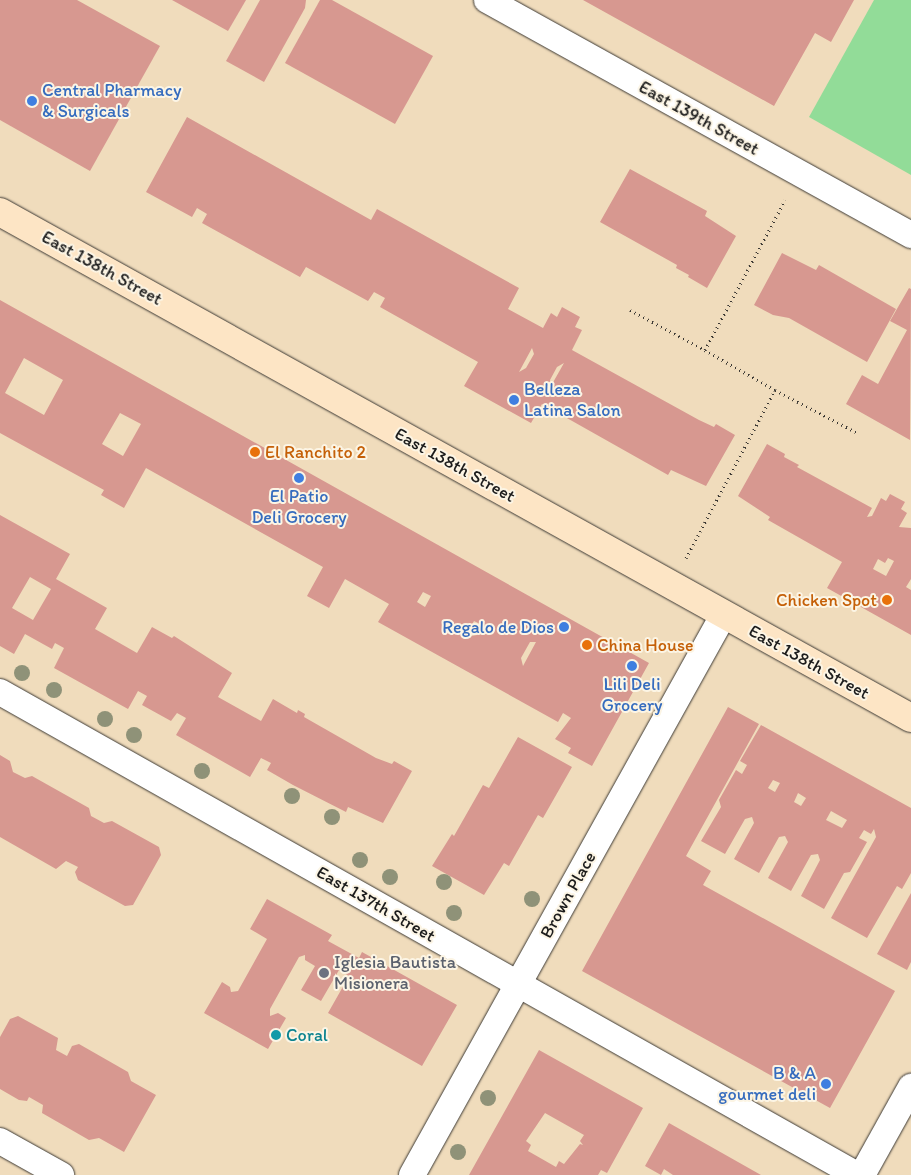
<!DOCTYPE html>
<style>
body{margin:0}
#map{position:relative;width:911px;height:1175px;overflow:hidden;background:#f0dcbc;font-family:Itim,sans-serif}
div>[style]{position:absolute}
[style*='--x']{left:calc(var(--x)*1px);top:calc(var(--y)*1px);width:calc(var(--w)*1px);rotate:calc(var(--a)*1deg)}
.green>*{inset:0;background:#92dc98}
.building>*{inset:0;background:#d79890}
.path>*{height:3px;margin-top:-1.5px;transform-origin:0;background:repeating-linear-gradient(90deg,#3c3934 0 1px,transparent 0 5px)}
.roads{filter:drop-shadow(0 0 1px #3c3934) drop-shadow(0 0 1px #3c3934)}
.street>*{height:26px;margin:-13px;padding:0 13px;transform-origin:13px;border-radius:13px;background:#fff}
.secondary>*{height:28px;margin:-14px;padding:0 14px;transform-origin:14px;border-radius:14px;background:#fde5c5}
.trees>*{width:16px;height:16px;margin:-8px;border-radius:50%;background:#8f9278}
.dots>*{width:14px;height:14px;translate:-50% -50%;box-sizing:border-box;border:2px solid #fcf5e5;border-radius:50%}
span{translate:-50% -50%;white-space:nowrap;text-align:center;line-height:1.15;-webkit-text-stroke:4px #fcf5e5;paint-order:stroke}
.shop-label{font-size:18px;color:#366cbe}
.left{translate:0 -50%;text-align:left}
.right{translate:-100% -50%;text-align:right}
.street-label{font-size:18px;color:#1c1c1c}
.food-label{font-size:18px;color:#c56008}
.worship-label{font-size:18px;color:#5b616d}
.culture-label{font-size:18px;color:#0d838f}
</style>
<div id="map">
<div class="green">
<div style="clip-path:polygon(874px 0,911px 0,911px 175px,809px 117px)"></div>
</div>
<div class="building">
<div style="clip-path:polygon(0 0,77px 0,160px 46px,90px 171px,0 120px)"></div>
<div style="clip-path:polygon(172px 0,246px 0,228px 31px)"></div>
<div style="clip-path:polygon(260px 0,306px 0,305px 8px,264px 82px,226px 61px)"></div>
<div style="clip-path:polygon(320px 0,332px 0,433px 56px,395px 124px,285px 63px)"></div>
<div style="clip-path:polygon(583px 0,854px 0,831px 42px,815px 33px,774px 106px)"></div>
<div style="clip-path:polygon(evenodd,187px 117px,371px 220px,377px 209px,519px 288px,508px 309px,543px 328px,551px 313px,557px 317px,562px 307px,580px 317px,575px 327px,582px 330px,572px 350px,699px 420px,714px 427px,716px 424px,735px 435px,706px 486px,671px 470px,668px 475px,542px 404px,531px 423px,464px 386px,478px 362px,380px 307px,385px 298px,374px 292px,368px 301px,306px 267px,300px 277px,202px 223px,207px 214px,197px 208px,192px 217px,146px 192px,187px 117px,532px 348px,534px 354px,526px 368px,519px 372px,532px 348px,187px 117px,564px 363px,551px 386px,550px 380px,557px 367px,564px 363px)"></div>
<div style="clip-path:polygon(630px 169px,707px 211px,705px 216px,736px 236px,707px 288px,688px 277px,689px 275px,676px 268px,677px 265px,600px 222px)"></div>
<div style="clip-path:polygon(782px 253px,816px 270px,819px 265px,896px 309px,867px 362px,789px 318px,773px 315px,754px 305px)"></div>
<div style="clip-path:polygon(909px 288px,911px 289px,910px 440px,846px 404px,862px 375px,878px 384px,907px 330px,890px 321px)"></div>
<div style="clip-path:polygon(evenodd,0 300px,649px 663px,592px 766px,568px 753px,571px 748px,555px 739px,571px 718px,563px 713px,558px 722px,378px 622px,389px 604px,345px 579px,329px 608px,307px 596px,323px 567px,146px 468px,124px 508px,101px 495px,104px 490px,0 433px,0 300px,24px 358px,63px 380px,44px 415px,5px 393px,24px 358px,0 300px,120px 413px,141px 424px,123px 456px,102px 444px,120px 413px,0 300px,423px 592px,431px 596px,425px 607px,417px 602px,423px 592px,0 300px,474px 621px,482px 625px,477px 635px,471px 636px,469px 630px,474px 621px,0 300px,530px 642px,536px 642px,523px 666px,521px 658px,530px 642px)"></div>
<div style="clip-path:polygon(evenodd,767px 444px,785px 454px,784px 457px,799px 465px,797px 467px,872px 508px,867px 517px,872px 516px,881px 498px,886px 501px,890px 494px,905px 502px,901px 509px,907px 513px,899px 527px,911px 528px,911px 579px,906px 587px,911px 590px,911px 635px,827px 588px,842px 562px,768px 520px,770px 517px,738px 496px,767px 444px,888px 558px,894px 561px,886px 576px,873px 569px,878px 559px,885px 563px,888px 558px)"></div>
<div style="clip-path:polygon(evenodd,0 515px,70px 554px,56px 579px,107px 608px,95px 629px,137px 653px,152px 627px,172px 638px,174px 636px,232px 673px,218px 697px,261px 721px,273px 699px,297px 713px,298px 710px,305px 714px,304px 717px,376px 758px,392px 764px,394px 761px,412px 771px,383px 823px,348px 807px,346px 812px,293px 785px,267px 770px,271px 763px,261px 758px,250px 777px,176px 735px,186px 718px,177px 713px,171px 721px,142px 705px,147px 696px,138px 691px,128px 709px,54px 668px,64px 648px,55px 643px,52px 649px,25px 634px,14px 654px,0 646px,0 515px,30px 577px,51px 589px,33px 620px,12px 608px,30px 577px)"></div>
<div style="clip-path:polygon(728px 707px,759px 724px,686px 856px,711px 871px,703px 885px,895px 991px,830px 1108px,582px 971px)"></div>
<div style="clip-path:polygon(evenodd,761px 725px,911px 808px,911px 873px,902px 889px,897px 886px,867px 938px,831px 918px,876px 837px,874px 829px,871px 834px,864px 830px,859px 838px,867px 842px,850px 872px,844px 873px,824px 909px,801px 896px,820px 860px,818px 854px,811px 855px,791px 891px,768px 878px,788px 842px,785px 836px,779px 837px,759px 873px,734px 859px,754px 823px,752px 817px,745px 819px,725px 854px,701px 841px,721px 807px,719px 800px,736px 770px,742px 774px,747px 765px,740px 761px,761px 725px,773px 780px,780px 783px,775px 792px,768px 788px,773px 780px,761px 725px,798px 793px,806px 798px,801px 806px,794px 802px,798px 793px,761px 725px,831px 811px,847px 820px,842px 828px,826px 820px,831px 811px)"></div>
<div style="clip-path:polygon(518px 737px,572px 767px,543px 818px,538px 815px,509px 866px,504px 863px,484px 895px,432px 866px,452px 834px,454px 836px,483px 785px,489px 788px)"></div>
<div style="clip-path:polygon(0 755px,10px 761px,13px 772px,25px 778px,32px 776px,89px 808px,91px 816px,104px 823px,112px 821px,159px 847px,161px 855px,133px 905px,125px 906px,78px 880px,75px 872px,78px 867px,66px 861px,56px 869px,0 837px)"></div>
<div style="clip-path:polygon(911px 893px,911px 962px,907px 970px,877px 954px)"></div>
<div style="clip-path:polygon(267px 899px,332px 935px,328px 941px,359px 958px,362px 952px,457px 1005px,422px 1066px,328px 1013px,349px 976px,339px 970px,321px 1001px,301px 990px,315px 966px,305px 960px,305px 955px,299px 957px,270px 1009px,270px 1016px,278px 1013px,286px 1018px,268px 1049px,204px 1013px,222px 982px,230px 987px,231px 992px,238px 991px,267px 939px,250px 929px)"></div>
<div style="clip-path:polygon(18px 1016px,58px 1038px,56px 1050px,67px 1056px,72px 1046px,79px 1044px,128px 1072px,131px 1081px,156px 1095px,124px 1152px,99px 1138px,89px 1140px,42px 1113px,43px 1105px,29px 1097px,27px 1101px,19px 1100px,0 1089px,0 1037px,10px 1019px)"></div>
<div style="clip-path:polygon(evenodd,539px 1050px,643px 1108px,607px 1173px,601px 1170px,598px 1175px,469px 1175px,539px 1050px,545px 1113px,584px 1135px,580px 1141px,583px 1145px,580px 1144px,564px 1164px,559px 1161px,556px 1167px,528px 1151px,531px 1145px,526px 1141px,545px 1113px)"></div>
<div style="clip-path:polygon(669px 1123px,761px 1175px,673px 1175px,664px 1169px,661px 1175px,645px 1166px)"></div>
</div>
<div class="path">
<div style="--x:630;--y:310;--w:85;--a:28.1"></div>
<div style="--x:775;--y:390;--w:93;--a:27.4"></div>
<div style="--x:686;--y:558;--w:190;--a:-62.1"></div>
<div style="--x:775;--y:390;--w:81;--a:-150.3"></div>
<div style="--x:705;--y:350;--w:170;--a:-61.9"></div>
</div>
<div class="roads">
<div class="street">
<div style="--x:487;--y:0;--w:485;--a:29"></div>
<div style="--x:0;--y:692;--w:984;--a:29.41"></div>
<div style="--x:0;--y:1141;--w:70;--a:29.1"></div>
<div style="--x:412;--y:1175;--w:642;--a:-60.92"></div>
<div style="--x:862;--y:1175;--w:101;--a:-60.9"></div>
</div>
<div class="secondary">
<div style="--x:0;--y:212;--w:1042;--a:29.05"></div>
</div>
</div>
<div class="trees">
<div style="left:22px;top:673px"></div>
<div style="left:54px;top:690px"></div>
<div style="left:105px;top:719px"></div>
<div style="left:134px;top:735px"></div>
<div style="left:202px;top:771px"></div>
<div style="left:292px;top:796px"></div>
<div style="left:332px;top:817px"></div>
<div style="left:360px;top:860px"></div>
<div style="left:390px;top:877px"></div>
<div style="left:444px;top:882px"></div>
<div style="left:532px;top:899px"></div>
<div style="left:454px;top:913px"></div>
<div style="left:488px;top:1098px"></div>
<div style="left:458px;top:1152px"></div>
</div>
<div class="dots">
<div style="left:32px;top:101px;background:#3f7fe0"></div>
<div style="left:514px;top:400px;background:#3f7fe0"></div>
<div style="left:255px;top:452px;background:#e8710a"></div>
<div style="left:299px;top:478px;background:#3f7fe0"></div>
<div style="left:887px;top:600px;background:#e8710a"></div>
<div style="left:564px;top:627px;background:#3f7fe0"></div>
<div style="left:587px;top:645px;background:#e8710a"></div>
<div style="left:632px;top:666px;background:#3f7fe0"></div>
<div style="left:324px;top:973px;background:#6b7280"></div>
<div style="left:276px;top:1035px;background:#0f9aa8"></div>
<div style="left:826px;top:1084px;background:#3f7fe0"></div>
</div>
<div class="shop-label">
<span class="left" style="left:42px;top:101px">Central Pharmacy<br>&amp; Surgicals</span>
<span class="left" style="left:524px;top:400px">Belleza<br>Latina Salon</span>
<span style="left:299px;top:507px">El Patio<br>Deli Grocery</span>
<span class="right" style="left:554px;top:627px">Regalo de Dios</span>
<span style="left:632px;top:695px">Lili Deli<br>Grocery</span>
<span class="right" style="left:816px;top:1084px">B &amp; A<br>gourmet deli</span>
</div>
<div class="street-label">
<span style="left:699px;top:118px;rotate:29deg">East 139th Street</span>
<span style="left:102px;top:268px;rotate:29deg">East 138th Street</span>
<span style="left:455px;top:465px;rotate:29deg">East 138th Street</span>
<span style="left:809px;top:662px;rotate:29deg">East 138th Street</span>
<span style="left:568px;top:895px;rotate:-61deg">Brown Place</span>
<span style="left:376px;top:904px;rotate:30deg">East 137th Street</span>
</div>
<div class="food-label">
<span class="left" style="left:265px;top:452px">El Ranchito 2</span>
<span class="right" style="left:877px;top:600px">Chicken Spot</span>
<span class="left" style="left:597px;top:645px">China House</span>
</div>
<div class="worship-label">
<span class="left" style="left:334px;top:973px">Iglesia Bautista<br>Misionera</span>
</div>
<div class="culture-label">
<span class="left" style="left:286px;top:1035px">Coral</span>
</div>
</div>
